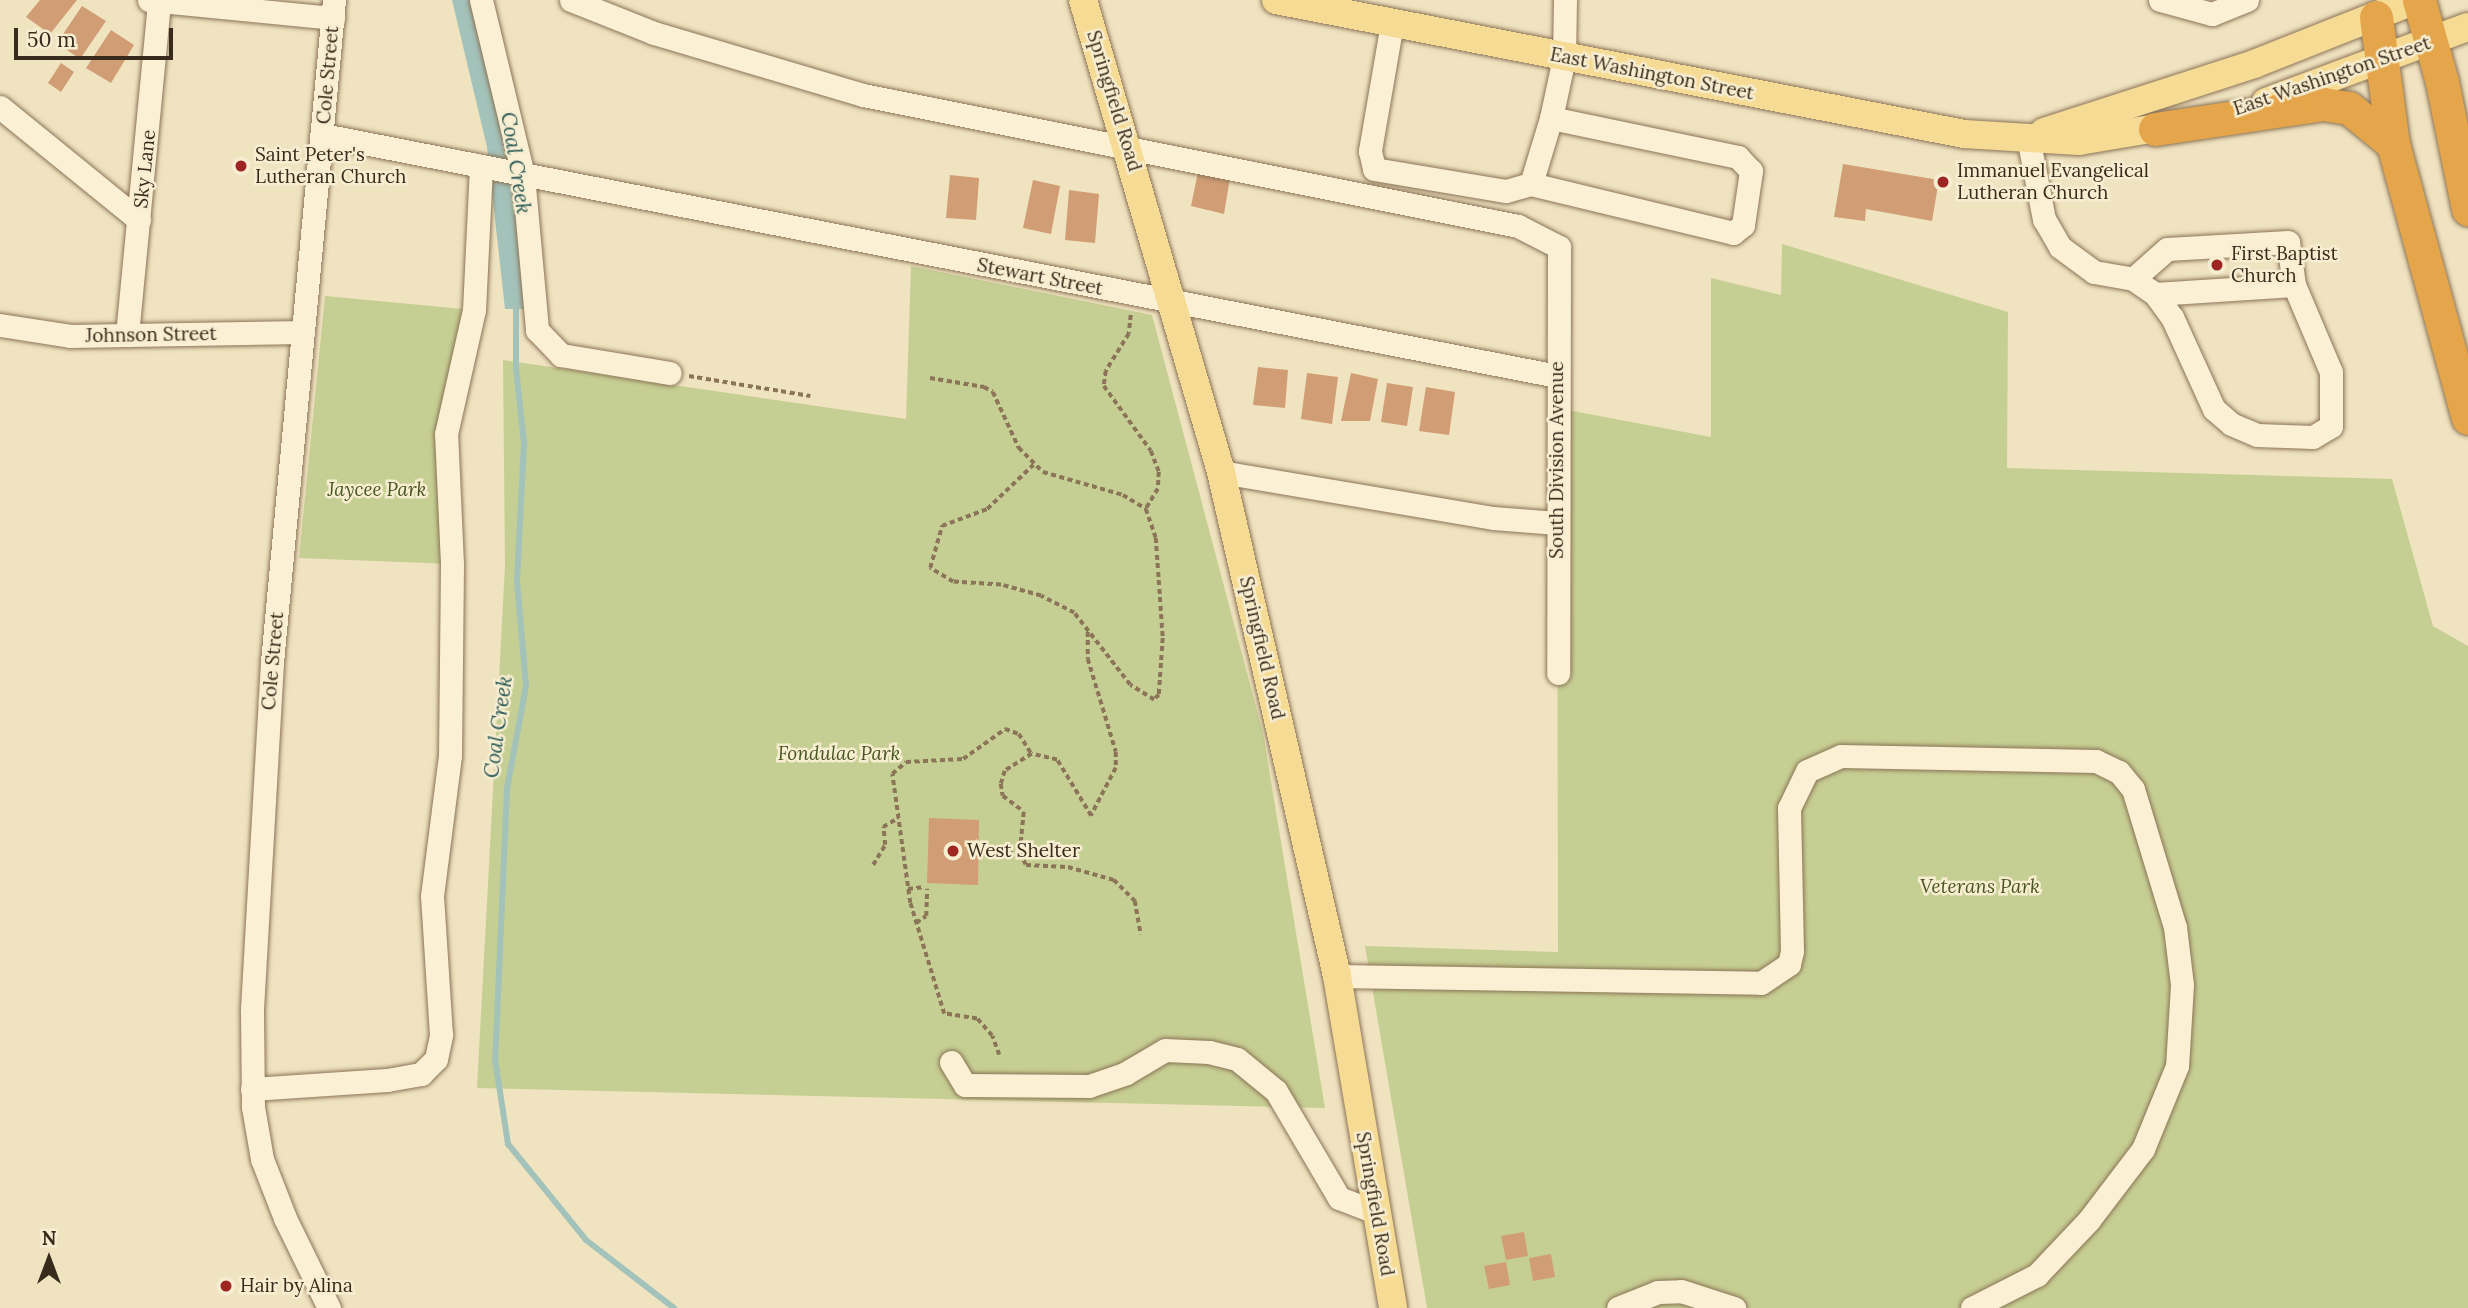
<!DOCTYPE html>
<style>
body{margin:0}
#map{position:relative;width:2468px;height:1308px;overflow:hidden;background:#f0e3c0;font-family:Lora,serif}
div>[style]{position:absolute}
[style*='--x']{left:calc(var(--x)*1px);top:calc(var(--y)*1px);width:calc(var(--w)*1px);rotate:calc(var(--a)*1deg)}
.green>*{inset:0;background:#c6cf93}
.water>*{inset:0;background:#a3c2ba}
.stream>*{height:6px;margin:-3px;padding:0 3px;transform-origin:3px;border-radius:3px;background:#a3c2ba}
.building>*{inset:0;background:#d19d74}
.path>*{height:3.5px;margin-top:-1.75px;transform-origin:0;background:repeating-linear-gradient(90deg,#8b7457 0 5px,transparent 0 8.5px)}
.roads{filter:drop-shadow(0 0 2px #8b7457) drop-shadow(0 0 2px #8b7457)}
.minor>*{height:23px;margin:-11.5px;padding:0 11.5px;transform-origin:11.5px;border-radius:11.5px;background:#fbf0d4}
.major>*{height:28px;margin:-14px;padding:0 14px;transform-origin:14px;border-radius:14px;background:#f6db95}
.highway>*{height:33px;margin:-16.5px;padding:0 16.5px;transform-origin:16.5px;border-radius:16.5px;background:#e5a64b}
.dots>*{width:19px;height:19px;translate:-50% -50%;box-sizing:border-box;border:4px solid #f7edd0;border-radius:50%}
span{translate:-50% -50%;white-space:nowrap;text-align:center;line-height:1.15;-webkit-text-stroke:5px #f7edd0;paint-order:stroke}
.street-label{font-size:19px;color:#392b1c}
.poi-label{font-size:19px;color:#392b1c}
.left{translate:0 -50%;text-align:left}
.park-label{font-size:19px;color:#485722;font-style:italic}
.water-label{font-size:21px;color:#2b5a58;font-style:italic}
.north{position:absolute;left:14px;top:1224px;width:70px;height:70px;-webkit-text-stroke:5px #f7edd0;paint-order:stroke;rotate:0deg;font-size:19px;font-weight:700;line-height:28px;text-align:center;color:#392b1c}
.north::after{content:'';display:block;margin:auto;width:24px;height:32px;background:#392b1c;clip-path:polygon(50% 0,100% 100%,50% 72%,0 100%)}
.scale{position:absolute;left:14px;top:28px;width:159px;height:32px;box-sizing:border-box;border:4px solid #392b1c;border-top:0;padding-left:9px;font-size:21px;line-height:24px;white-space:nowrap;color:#392b1c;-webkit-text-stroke:5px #f7edd0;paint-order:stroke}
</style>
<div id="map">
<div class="green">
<div style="clip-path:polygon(1782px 244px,2008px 312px,2007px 468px,2392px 479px,2433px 626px,2468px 646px,2468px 1308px,1427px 1308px,1365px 946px,1558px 952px,1557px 408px,1711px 437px,1711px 278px,1781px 295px)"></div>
<div style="clip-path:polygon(911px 266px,1152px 315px,1263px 733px,1325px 1108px,477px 1088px,505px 566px,503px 360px,906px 419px)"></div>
<div style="clip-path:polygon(325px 296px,474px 310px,446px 434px,452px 564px,299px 558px)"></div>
</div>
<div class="water">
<div style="clip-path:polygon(452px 0,475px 0,514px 193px,525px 309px,505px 309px,487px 147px)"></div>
</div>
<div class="stream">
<div style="--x:516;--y:303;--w:65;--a:90"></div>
<div style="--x:516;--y:368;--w:75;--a:83.9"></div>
<div style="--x:524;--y:443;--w:138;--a:92.9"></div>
<div style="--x:517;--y:581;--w:105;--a:85.1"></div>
<div style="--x:526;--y:686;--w:105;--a:100.5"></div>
<div style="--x:507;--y:789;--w:270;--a:92.5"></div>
<div style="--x:495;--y:1059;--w:86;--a:81.3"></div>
<div style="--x:508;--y:1144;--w:124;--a:50.9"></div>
<div style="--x:586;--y:1240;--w:111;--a:37.7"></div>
</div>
<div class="building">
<div style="clip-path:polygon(40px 0,77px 0,50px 34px,26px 17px)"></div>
<div style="clip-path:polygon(82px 6px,106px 21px,80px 59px,57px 43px)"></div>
<div style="clip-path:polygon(111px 30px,134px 45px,111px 83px,86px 68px)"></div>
<div style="clip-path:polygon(61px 63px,74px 72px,61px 92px,48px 83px)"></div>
<div style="clip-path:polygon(1843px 164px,1939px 180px,1932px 221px,1866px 209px,1865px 221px,1834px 217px)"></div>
<div style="clip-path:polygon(1198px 172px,1230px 178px,1224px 214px,1191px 206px)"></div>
<div style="clip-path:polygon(950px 175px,979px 178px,976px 220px,946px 218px)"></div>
<div style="clip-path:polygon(1033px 180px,1060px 186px,1051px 234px,1023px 228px)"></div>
<div style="clip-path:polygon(1069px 190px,1099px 194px,1095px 243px,1065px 240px)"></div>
<div style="clip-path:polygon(1258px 367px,1288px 370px,1285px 408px,1253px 405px)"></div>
<div style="clip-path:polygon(1307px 373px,1338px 377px,1332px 424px,1301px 419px)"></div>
<div style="clip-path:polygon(1351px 373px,1378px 379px,1370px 421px,1341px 421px)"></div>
<div style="clip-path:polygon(1387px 383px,1413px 387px,1407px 426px,1381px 422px)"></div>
<div style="clip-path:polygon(1426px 387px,1455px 392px,1449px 435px,1419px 431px)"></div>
<div style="clip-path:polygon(929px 818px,979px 820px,978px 885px,927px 883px)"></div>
<div style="clip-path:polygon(1524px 1232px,1528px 1256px,1506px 1260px,1501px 1236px)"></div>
<div style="clip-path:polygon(1551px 1254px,1555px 1277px,1533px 1281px,1529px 1258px)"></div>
<div style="clip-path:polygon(1506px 1262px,1510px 1285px,1489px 1289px,1484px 1266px)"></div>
</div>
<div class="path">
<div style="--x:1131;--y:315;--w:19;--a:96"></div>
<div style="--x:1129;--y:334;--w:44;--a:121.9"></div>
<div style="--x:1106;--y:371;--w:15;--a:98"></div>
<div style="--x:1104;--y:386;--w:80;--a:54.1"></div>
<div style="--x:1151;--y:451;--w:22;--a:69"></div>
<div style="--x:1159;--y:472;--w:17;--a:93"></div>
<div style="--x:1158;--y:489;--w:23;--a:121"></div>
<div style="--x:689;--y:376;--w:123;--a:9.4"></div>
<div style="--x:930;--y:378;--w:55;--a:9.5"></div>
<div style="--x:984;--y:387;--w:10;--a:29"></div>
<div style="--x:993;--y:392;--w:62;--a:65.1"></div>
<div style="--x:1019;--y:448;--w:34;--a:45"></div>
<div style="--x:1043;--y:472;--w:83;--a:16"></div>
<div style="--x:1123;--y:495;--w:27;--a:31"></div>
<div style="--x:1146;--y:509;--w:31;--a:71"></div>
<div style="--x:1156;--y:538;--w:100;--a:86"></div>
<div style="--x:1163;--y:638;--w:57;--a:94"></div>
<div style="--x:1159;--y:695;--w:7;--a:135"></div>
<div style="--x:1154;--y:700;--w:28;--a:-148"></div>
<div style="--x:1130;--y:685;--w:91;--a:-127.9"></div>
<div style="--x:1074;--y:613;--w:37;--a:-153"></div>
<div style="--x:1041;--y:596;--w:41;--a:-164.6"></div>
<div style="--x:1001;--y:585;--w:48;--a:-176.4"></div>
<div style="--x:953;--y:582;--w:27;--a:-149"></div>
<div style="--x:930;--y:568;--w:44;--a:-74.1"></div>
<div style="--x:942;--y:526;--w:48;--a:-20.7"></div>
<div style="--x:987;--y:509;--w:64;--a:-43.7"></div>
<div style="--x:1088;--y:632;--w:27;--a:90"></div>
<div style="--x:1088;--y:659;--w:97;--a:73.2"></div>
<div style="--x:1116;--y:752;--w:16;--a:90"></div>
<div style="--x:1116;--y:768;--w:54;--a:117.5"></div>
<div style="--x:1091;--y:816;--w:66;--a:-121.3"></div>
<div style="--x:1057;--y:760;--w:26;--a:-167"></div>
<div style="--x:1032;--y:754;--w:32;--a:148"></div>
<div style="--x:1005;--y:771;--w:14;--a:107"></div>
<div style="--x:1001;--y:784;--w:12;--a:81"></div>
<div style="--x:1003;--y:796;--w:26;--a:37"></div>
<div style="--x:1024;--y:812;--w:41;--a:95.6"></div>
<div style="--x:1020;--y:853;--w:13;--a:63"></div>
<div style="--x:1026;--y:865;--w:42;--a:2.7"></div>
<div style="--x:1068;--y:867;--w:48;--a:15.8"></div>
<div style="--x:1114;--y:880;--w:30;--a:45"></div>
<div style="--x:1135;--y:901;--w:34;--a:80"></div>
<div style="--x:982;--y:852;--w:38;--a:2"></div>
<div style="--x:873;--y:865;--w:23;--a:-59"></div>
<div style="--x:885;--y:845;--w:18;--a:-96"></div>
<div style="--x:883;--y:827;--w:17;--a:-31"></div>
<div style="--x:908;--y:889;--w:16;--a:-7"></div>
<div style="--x:916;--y:923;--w:12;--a:-35"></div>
<div style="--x:926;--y:916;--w:27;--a:-88"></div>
<div style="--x:999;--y:1055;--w:20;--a:-110"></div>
<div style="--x:992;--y:1036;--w:23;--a:-131"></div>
<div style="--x:977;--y:1019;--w:33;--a:-171"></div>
<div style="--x:944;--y:1014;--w:116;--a:-107"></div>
<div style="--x:910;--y:903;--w:130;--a:-97.9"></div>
<div style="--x:892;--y:774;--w:18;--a:-41"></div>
<div style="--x:906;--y:762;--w:57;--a:-3"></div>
<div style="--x:963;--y:759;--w:52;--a:-35.5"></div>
<div style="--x:1005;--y:729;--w:15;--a:20"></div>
<div style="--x:1019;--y:734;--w:22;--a:58"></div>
</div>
<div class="roads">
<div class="minor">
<div style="--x:149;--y:0;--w:185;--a:5.6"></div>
<div style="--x:481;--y:0;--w:180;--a:76.5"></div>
<div style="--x:523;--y:175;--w:156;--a:84.8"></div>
<div style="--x:537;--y:330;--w:35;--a:46"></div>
<div style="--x:561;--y:355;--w:110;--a:9.4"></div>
<div style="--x:571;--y:0;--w:89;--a:21.7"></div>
<div style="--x:654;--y:33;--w:218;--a:16.5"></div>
<div style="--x:863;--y:95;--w:668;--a:11.31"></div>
<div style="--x:1518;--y:226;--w:46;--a:27.1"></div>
<div style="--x:1559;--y:247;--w:426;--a:90.1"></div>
<div style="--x:2160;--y:0;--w:54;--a:15.1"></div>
<div style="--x:2212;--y:14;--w:38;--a:-22"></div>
<div style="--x:1392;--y:23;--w:130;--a:99.8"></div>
<div style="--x:1370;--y:151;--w:18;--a:77"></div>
<div style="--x:1374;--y:169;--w:134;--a:9.5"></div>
<div style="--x:1506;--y:191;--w:26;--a:-16"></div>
<div style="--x:1531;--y:184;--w:208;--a:13.6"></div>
<div style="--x:1733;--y:233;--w:13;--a:-39"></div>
<div style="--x:1743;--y:225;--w:55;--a:-81.6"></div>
<div style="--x:1751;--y:171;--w:19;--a:-133"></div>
<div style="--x:1738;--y:157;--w:191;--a:-168.2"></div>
<div style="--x:1551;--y:118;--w:69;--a:106.9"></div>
<div style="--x:0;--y:107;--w:179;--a:39.1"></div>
<div style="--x:1551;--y:118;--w:61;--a:-77.8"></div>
<div style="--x:1564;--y:58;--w:58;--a:-89"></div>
<div style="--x:323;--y:135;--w:1257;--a:11.05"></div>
<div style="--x:2028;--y:137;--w:84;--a:79"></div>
<div style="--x:2044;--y:219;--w:32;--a:60"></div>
<div style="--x:2060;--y:247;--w:42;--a:36.3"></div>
<div style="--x:2094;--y:272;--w:40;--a:10"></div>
<div style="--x:2133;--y:279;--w:27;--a:34"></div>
<div style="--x:2155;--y:294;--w:29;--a:54"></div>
<div style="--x:2172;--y:317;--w:101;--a:65.5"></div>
<div style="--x:2214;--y:409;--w:23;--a:41"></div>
<div style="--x:2231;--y:424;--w:28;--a:23"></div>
<div style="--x:2257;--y:435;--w:56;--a:2"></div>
<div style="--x:2313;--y:437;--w:21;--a:-31"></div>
<div style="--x:2331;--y:426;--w:54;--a:-90"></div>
<div style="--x:2331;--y:372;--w:95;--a:-113"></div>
<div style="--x:2294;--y:285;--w:43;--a:-97.9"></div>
<div style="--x:2288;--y:242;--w:121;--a:176.7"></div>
<div style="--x:2167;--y:249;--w:45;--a:138.6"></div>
<div style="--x:2155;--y:294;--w:139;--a:-3.7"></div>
<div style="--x:0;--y:325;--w:71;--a:8.9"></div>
<div style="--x:70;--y:336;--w:233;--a:-1"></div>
<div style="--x:127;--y:335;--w:334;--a:-84.5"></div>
<div style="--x:1221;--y:472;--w:276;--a:9.6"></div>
<div style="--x:1493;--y:518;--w:64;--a:4.5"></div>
<div style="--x:1337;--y:976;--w:424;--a:0.9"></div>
<div style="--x:1761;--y:983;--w:34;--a:-34"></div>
<div style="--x:1789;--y:964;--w:13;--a:-77"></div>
<div style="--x:1792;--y:951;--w:143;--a:-91.2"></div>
<div style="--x:1789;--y:808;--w:41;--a:-64.1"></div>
<div style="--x:1807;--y:771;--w:37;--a:-24"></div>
<div style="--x:1841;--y:756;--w:255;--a:1.1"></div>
<div style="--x:2096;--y:761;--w:25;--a:26"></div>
<div style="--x:2119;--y:772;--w:22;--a:51"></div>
<div style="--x:2133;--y:789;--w:144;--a:73.1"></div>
<div style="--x:2175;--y:927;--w:58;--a:83.1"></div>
<div style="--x:2182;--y:985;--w:81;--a:93.5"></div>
<div style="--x:2177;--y:1066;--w:90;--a:112.3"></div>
<div style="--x:2143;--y:1149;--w:89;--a:127.3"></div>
<div style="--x:2089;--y:1220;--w:76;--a:133.4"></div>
<div style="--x:2037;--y:1275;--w:73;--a:153.1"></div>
<div style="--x:951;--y:1062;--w:27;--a:59"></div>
<div style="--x:965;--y:1085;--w:124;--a:0.5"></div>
<div style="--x:1089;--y:1086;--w:39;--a:-19"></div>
<div style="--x:1126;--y:1073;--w:45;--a:-30.5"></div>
<div style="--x:1165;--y:1050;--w:44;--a:2.6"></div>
<div style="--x:1209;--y:1052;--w:29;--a:14"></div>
<div style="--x:1237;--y:1059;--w:50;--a:39.4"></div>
<div style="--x:1276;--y:1091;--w:124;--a:59.5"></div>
<div style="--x:1339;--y:1198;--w:39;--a:21"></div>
<div style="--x:252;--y:1089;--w:135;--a:-3.8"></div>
<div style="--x:387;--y:1080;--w:35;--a:-10"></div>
<div style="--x:421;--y:1074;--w:21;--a:-45"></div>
<div style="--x:436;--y:1059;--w:25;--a:-78"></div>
<div style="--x:441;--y:1035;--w:139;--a:-93.7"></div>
<div style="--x:432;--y:896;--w:141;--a:-82.7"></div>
<div style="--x:450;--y:756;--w:192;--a:-89.4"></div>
<div style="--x:452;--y:564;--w:130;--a:-92.6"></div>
<div style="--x:446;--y:434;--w:127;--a:-77.3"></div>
<div style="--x:474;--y:310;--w:143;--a:-87.2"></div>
<div style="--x:329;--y:1308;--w:100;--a:-116.1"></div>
<div style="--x:285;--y:1218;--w:63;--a:-111.3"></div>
<div style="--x:262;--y:1159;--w:53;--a:-99.8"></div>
<div style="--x:253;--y:1107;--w:98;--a:-90.6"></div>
<div style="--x:252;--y:1009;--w:348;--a:-86.7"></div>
<div style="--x:272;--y:662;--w:665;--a:-84.65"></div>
<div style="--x:1618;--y:1308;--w:43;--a:-21.8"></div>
<div style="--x:1658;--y:1292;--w:23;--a:-2"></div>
<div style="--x:1681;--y:1291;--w:56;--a:17.8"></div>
</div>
<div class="major">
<div style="--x:1083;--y:0;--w:492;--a:73.7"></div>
<div style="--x:1221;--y:472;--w:517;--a:77.04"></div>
<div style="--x:1337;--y:976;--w:337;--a:80.4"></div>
<div style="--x:1276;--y:0;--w:701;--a:11.02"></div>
<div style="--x:1964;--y:134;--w:115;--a:3.5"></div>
<div style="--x:2079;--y:141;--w:97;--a:-9.5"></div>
<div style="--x:2266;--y:102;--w:215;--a:-20.4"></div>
<div style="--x:2044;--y:132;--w:221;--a:-17.9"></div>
<div style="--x:2254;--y:64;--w:174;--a:-21.6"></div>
</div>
<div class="highway">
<div style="--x:2419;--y:0;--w:85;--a:74.3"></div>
<div style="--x:2442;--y:82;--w:130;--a:78.4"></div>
<div style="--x:2376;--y:17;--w:128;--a:82.4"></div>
<div style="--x:2393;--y:144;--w:284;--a:74.7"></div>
<div style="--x:2155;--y:129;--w:170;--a:-8.5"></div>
<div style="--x:2323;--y:104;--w:26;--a:9"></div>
<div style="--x:2349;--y:108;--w:57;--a:39.3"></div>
</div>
</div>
<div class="dots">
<div style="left:241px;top:166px;background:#9d2623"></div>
<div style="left:1943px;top:182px;background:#9d2623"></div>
<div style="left:2217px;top:265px;background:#9d2623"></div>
<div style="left:953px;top:851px;background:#9d2623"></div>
<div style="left:226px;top:1286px;background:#9d2623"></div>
</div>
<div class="street-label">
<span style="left:1652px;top:74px;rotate:11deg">East Washington Street</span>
<span style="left:328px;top:75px;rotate:-85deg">Cole Street</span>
<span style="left:2332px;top:76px;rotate:-19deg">East Washington Street</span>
<span style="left:1114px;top:101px;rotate:73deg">Springfield Road</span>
<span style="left:145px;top:169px;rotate:-84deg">Sky Lane</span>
<span style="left:1040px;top:277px;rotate:11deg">Stewart Street</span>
<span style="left:151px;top:335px;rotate:-1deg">Johnson Street</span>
<span style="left:1557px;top:460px;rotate:-90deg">South Division Avenue</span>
<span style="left:1262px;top:648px;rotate:77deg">Springfield Road</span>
<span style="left:273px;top:661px;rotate:-85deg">Cole Street</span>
<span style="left:1375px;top:1204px;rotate:80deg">Springfield Road</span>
</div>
<div class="poi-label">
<span class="left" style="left:255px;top:166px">Saint Peter's<br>Lutheran Church</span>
<span class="left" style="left:1957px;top:182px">Immanuel Evangelical<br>Lutheran Church</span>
<span class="left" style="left:2231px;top:265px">First Baptist<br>Church</span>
<span class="left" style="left:967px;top:851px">West Shelter</span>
<span class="left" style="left:240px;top:1286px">Hair by Alina</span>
</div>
<div class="park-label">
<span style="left:377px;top:490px">Jaycee Park</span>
<span style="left:839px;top:754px">Fondulac Park</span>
<span style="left:1980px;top:887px">Veterans Park</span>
</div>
<div class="water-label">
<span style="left:516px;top:163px;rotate:81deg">Coal Creek</span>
<span style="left:498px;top:727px;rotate:-82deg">Coal Creek</span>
</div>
<div class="north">N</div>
<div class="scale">50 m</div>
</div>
